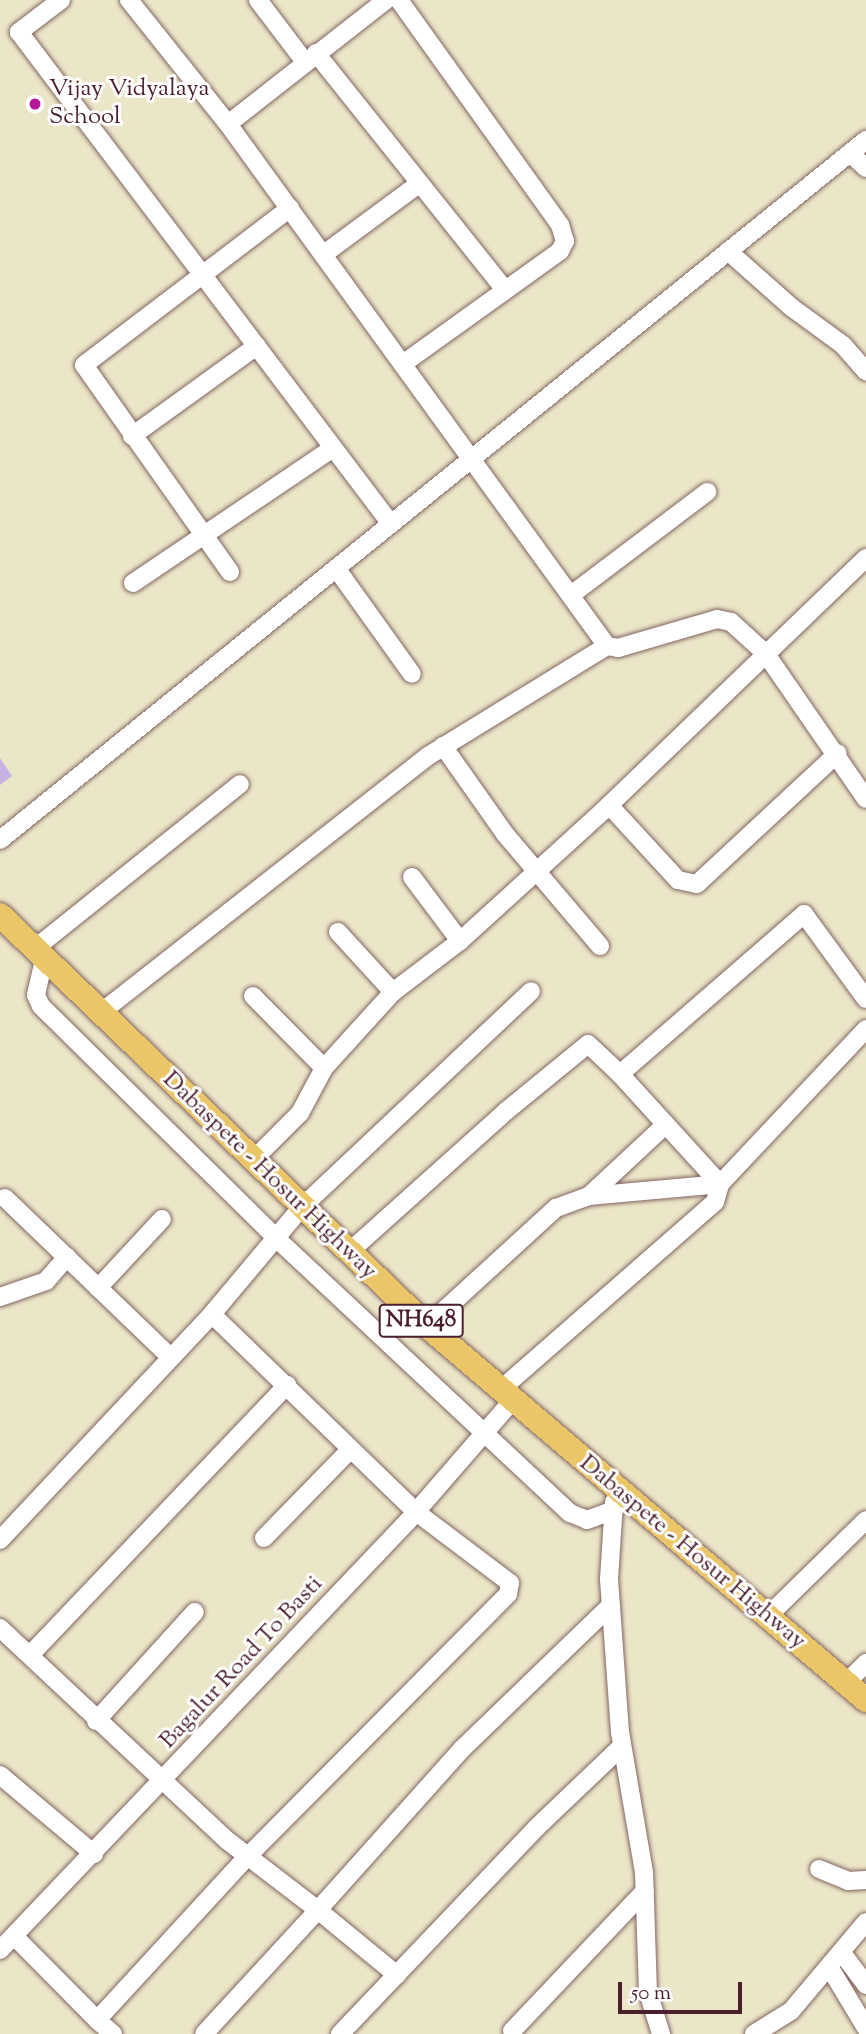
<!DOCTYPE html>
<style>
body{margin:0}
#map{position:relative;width:866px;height:2034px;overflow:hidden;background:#ece6c8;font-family:"Sorts Mill Goudy",serif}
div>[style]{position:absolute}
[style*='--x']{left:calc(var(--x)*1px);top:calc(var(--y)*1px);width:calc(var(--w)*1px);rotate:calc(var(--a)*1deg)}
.building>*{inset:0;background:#c6b3e4}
.roads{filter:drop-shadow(0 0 2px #836562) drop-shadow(0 0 2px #836562)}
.minor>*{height:18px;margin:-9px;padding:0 9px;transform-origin:9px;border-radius:9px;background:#fff}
.highway>*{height:24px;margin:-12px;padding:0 12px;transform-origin:12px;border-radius:12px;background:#eac669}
.dots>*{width:19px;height:19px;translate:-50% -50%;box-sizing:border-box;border:4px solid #fff;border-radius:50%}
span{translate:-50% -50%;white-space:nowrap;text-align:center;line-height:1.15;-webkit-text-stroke:6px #fff;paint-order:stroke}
.shield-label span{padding:2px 5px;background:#fff;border:2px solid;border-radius:5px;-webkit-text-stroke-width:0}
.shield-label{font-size:23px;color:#4a1f2b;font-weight:700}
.poi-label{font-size:24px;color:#4a1f2b}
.left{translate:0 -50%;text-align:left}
.street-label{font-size:24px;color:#4a1f2b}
.scale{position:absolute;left:618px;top:1982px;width:124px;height:32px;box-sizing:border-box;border:4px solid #4a1f2b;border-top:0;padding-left:9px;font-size:21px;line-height:24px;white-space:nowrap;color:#4a1f2b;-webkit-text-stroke:5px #fff;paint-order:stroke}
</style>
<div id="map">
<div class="building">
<div style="clip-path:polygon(0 758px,12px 776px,0 785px)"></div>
</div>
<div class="roads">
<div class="minor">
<div style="--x:61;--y:0;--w:53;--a:142.7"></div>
<div style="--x:19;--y:32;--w:617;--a:52.91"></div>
<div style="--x:129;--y:0;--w:159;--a:51.4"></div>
<div style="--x:228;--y:124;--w:645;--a:54.02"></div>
<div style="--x:607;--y:646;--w:11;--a:10"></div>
<div style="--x:618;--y:648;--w:103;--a:-16.3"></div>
<div style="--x:717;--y:619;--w:14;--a:12"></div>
<div style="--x:731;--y:622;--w:47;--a:42.4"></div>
<div style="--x:766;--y:654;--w:176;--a:55.4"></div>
<div style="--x:258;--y:0;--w:78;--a:52.8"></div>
<div style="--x:399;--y:0;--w:277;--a:54.4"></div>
<div style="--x:560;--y:225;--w:17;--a:73"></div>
<div style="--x:565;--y:241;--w:11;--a:117"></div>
<div style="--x:560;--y:251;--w:192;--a:144.3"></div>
<div style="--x:316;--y:53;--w:303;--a:51.4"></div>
<div style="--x:228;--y:124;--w:201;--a:-38.1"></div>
<div style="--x:850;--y:153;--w:22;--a:43"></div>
<div style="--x:728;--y:251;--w:84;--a:41.6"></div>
<div style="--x:791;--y:307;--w:64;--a:36.2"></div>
<div style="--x:843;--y:345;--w:35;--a:49"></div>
<div style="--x:324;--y:254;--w:119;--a:-36.5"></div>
<div style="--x:132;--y:436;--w:154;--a:-35.8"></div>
<div style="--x:336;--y:568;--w:130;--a:54.4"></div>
<div style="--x:230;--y:572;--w:253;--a:-125.2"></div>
<div style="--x:84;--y:365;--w:259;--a:-37.3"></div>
<div style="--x:133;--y:583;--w:240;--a:-34"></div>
<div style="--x:571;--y:595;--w:171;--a:-37.1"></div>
<div style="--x:443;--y:746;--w:108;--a:54.8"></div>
<div style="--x:505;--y:834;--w:147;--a:49.7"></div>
<div style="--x:609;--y:805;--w:102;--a:47.4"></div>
<div style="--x:678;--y:880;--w:19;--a:12"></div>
<div style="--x:697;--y:884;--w:192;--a:-42.9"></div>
<div style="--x:0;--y:840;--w:1114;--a:-38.95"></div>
<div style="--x:412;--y:877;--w:80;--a:53.1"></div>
<div style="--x:338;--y:932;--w:81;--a:47.5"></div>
<div style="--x:393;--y:992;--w:84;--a:-37.3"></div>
<div style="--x:460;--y:941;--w:193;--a:-42.3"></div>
<div style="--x:603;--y:811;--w:365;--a:-43.9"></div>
<div style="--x:33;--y:950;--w:265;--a:-38.7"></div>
<div style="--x:44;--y:960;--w:36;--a:103"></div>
<div style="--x:36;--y:995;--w:12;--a:66"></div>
<div style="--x:41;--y:1006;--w:330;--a:44.6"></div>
<div style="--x:276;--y:1238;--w:403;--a:43.1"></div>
<div style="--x:570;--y:1513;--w:18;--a:22"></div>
<div style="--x:587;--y:1520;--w:29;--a:-20"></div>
<div style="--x:253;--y:996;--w:101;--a:45.4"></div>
<div style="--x:99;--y:1014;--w:418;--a:-38.1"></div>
<div style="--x:428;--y:756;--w:210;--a:-31.6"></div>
<div style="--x:252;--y:1161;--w:68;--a:-45"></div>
<div style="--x:300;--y:1113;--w:51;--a:-61.9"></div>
<div style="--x:324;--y:1068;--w:103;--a:-47.8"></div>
<div style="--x:589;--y:1196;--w:103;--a:-43"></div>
<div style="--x:5;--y:1198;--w:229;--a:43.9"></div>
<div style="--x:348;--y:1253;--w:211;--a:-41.9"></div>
<div style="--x:505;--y:1112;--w:107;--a:-39.3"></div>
<div style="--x:588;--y:1044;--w:44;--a:43.2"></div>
<div style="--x:620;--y:1074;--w:244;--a:-41"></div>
<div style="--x:804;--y:914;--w:105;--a:53.9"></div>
<div style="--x:98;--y:1288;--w:94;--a:-47.2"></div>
<div style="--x:0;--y:1297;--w:49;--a:-19.2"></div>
<div style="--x:46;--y:1281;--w:32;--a:-49"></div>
<div style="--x:427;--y:1326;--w:175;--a:-42.5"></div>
<div style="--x:556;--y:1208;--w:35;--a:-20"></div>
<div style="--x:589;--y:1196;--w:132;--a:-5.2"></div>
<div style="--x:720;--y:1184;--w:213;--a:-46.7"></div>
<div style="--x:499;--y:1391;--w:287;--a:-41.2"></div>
<div style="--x:715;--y:1202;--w:19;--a:-74"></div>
<div style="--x:720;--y:1184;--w:149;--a:-132.3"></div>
<div style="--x:614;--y:1502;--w:77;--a:93.7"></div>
<div style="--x:609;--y:1579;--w:153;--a:85.9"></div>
<div style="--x:620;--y:1732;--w:142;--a:80.3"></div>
<div style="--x:644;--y:1872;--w:120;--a:88.1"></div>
<div style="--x:648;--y:1992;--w:44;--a:72.8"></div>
<div style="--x:264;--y:1538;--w:123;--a:-45.7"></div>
<div style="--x:0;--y:1540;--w:310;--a:-46.8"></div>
<div style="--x:212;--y:1314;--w:138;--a:-50"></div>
<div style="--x:301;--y:1208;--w:316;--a:-43.3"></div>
<div style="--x:768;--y:1616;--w:137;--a:-44.4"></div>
<div style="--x:0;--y:1628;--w:312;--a:43.1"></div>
<div style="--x:228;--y:1841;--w:113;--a:37.5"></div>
<div style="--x:318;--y:1910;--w:168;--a:132.6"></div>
<div style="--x:30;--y:1655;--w:373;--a:-46.4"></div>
<div style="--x:845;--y:1684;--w:30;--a:-45"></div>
<div style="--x:96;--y:1721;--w:147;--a:-47.8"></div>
<div style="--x:0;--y:1775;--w:123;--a:40"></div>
<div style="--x:819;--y:1869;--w:31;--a:22"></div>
<div style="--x:848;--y:1881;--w:18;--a:-3"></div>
<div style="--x:15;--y:1937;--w:117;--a:45.3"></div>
<div style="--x:97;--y:2020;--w:223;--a:-47.4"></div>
<div style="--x:248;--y:1856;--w:369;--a:-45.2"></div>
<div style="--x:508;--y:1594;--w:11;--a:-80"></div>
<div style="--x:510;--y:1583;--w:118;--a:-142.9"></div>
<div style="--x:416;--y:1512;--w:284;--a:-135.9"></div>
<div style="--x:0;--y:1950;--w:592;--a:-46.44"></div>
<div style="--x:408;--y:1521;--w:157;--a:-49.1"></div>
<div style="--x:842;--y:1953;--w:40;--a:53"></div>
<div style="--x:830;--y:1968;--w:70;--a:59"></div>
<div style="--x:397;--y:1975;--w:102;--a:-140.6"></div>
<div style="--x:318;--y:1910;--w:216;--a:-48.2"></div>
<div style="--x:462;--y:1749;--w:207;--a:-44"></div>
<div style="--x:97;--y:2020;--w:21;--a:41"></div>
<div style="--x:512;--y:2031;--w:193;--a:-46.5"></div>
<div style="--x:340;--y:2034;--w:286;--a:-46.4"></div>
<div style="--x:537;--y:1827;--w:117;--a:-43.6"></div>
<div style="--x:754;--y:2034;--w:44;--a:-31.9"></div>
<div style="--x:791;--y:2011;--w:116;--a:-49.9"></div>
</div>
<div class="highway">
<div style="--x:0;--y:915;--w:593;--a:43.91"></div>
<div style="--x:427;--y:1326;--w:577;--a:40.43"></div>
</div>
</div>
<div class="dots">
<div style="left:35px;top:104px;background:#b5179e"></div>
</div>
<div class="shield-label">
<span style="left:421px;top:1321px">NH648</span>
</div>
<div class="poi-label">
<span class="left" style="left:49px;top:104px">Vijay Vidyalaya<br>School</span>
</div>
<div class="street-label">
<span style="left:269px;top:1176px;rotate:44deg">Dabaspete - Hosur Highway</span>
<span style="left:692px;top:1553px;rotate:40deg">Dabaspete - Hosur Highway</span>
<span style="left:242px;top:1663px;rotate:-47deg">Bagalur Road To Basti</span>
</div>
<div class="scale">50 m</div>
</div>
